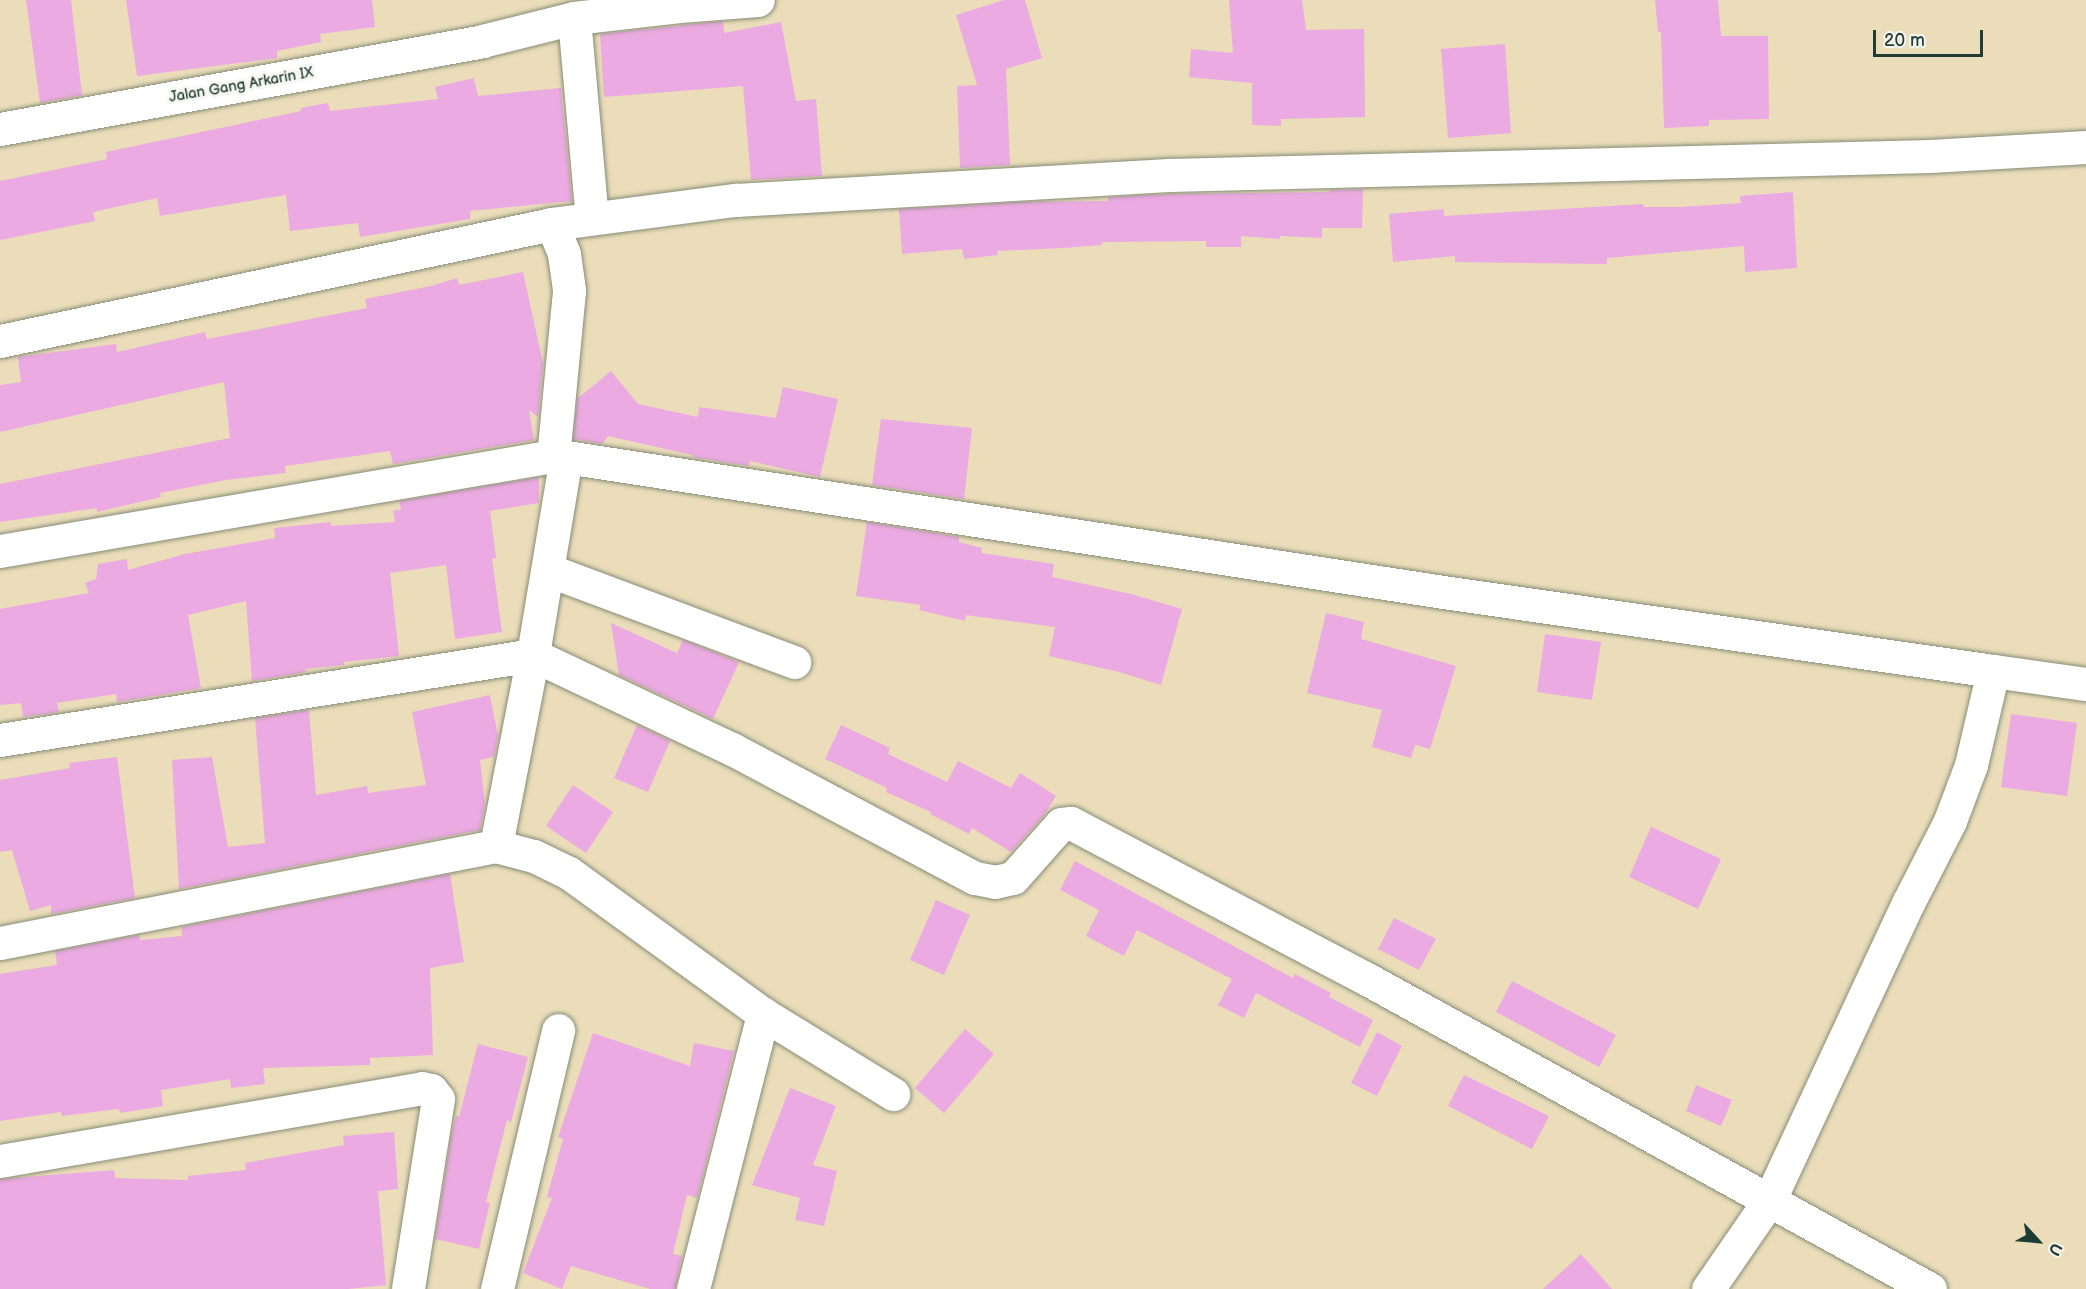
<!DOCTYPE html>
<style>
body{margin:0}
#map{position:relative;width:2086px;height:1289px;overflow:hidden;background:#ebddba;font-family:"Balsamiq Sans",sans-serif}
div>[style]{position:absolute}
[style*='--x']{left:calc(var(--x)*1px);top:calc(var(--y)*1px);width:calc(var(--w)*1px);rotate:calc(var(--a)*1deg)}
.building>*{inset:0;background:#ebaae1}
.roads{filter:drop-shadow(0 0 2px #858d77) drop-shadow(0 0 2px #858d77)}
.street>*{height:33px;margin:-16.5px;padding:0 16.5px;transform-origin:16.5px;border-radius:16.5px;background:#fff}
span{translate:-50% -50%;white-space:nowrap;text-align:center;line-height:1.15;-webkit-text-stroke:6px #f6f6f2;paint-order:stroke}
.street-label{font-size:15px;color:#1f3d34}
.north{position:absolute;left:2008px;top:1211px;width:60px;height:60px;-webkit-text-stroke:4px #f6f6f2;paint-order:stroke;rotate:116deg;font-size:16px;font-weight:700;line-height:24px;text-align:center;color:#1f3d34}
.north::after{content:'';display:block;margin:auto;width:21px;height:27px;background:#1f3d34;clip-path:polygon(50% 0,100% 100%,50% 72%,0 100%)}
.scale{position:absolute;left:1873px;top:30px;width:110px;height:27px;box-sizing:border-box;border:3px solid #1f3d34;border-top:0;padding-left:8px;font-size:18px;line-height:21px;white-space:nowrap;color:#1f3d34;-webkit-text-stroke:4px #f6f6f2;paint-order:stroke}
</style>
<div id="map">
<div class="building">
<div style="clip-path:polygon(26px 0,71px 0,82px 95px,40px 103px)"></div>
<div style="clip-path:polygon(126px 0,372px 0,375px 27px,320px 34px,321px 42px,277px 51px,277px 58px,137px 76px)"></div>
<div style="clip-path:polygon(1004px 0,1025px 0,1042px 58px,1006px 69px,1010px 165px,960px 168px,957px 86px,977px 85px,956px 15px)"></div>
<div style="clip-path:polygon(1229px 0,1302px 0,1306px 30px,1364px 29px,1365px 117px,1281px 119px,1281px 126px,1252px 125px,1252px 83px,1189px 77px,1191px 49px,1233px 53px)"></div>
<div style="clip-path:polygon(1655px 0,1718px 0,1721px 36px,1768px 36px,1769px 119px,1709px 120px,1709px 126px,1664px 128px,1661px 32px,1658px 32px)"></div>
<div style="clip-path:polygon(723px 21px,724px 33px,781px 22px,796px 101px,816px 99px,822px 176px,751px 180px,743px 86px,604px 97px,600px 34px)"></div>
<div style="clip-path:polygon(1505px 44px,1511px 133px,1448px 138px,1441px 49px)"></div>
<div style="clip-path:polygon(474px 78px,478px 96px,561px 88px,572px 201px,470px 211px,470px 219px,360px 237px,358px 223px,290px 231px,286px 195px,160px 216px,157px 198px,93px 212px,95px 221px,0 240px,0 181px,107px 159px,106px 152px,301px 111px,301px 108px,328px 103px,330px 111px,438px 99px,435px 87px)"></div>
<div style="clip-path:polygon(1363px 189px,1362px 228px,1322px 228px,1322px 238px,1280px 236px,1280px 239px,1241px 236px,1241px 247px,1206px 247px,1206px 241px,1102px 242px,1102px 245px,1063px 248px,997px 251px,998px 255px,964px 259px,962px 249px,902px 254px,899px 209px,1018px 202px,1108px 201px,1108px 197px,1170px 194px,1329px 192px,1329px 190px)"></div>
<div style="clip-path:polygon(1793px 192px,1797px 268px,1745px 272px,1744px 246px,1607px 258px,1607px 264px,1455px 262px,1455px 256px,1393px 262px,1389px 214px,1444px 209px,1444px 216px,1643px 204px,1644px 207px,1680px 207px,1741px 203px,1740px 196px)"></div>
<div style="clip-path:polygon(523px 272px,543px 363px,538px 417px,529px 410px,534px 440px,393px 464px,390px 451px,285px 466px,286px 473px,226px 480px,160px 493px,161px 497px,97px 512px,97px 508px,0 522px,0 484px,230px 438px,224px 382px,0 432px,0 385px,21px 382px,18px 357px,116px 344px,117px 352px,205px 332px,207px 339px,367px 308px,365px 299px,431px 286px,457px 278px,459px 285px)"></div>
<div style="clip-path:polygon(611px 371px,638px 404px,698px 417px,699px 407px,776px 418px,783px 387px,838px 399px,820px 477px,750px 461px,749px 466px,692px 457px,692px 455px,608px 436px,602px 444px,573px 439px,577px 399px)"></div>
<div style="clip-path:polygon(881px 419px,972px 428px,964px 499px,872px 485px)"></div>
<div style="clip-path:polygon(539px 477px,539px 503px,490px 511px,496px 558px,492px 559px,502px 632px,455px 639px,446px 565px,390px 573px,399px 656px,344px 662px,344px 665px,305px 669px,306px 672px,252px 681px,246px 601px,188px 615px,201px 688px,117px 702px,116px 694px,57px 703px,59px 712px,23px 717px,21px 703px,0 705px,0 609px,89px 593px,85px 583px,96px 579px,98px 564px,127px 559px,128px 570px,185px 554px,275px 538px,274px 528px,331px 522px,331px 526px,395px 522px,393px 511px,401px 509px,399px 501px)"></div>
<div style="clip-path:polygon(867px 522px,959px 537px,959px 542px,982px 548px,981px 553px,1054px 564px,1052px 577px,1131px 594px,1182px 609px,1161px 685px,1119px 672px,1049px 656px,1055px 627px,966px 615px,965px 621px,919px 610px,921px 605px,856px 596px)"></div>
<div style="clip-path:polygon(1326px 613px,1364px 622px,1361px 639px,1456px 666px,1430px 749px,1415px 745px,1411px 758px,1372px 747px,1382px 710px,1307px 693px)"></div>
<div style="clip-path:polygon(611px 623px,677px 653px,683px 640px,739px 662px,713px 719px,619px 675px)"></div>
<div style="clip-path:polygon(1545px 634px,1601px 642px,1592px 700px,1537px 692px)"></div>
<div style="clip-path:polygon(490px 695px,498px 736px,494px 757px,480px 760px,485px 804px,480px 830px,179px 889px,172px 760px,212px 757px,228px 847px,265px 843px,255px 718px,309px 710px,316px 795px,367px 786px,368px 793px,426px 785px,412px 712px)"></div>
<div style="clip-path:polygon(2011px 714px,2077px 723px,2067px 796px,2001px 787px)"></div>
<div style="clip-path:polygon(637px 725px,670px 741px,648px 792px,614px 778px)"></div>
<div style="clip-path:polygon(841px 725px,890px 748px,888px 754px,947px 782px,958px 761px,1011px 788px,1020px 773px,1056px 796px,1045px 814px,1011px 852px,972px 828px,969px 834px,930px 814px,931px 812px,886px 792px,887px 788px,825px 759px)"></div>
<div style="clip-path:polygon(117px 757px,135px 898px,51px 914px,51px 905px,30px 911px,12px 850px,0 852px,0 780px,70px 768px,69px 763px)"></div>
<div style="clip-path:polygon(573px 785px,613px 812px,586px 853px,546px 826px)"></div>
<div style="clip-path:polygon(1651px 827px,1721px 859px,1698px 909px,1629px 877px)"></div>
<div style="clip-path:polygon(1075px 861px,1293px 978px,1295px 974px,1331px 993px,1329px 997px,1373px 1020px,1360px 1047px,1256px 993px,1244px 1018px,1218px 1005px,1232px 979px,1137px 930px,1124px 956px,1086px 936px,1099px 910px,1060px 890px)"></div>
<div style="clip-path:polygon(450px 874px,464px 962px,430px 968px,433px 1055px,370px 1058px,370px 1065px,263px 1068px,265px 1084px,231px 1088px,230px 1079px,161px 1090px,163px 1106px,120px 1113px,119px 1109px,62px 1116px,61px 1112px,0 1121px,0 974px,57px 965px,55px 951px,139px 935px,140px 940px,182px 936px,182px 927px)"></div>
<div style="clip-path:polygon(936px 900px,970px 915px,944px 975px,910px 960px)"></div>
<div style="clip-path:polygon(1394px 918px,1436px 939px,1419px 970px,1378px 949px)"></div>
<div style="clip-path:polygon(1512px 981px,1616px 1035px,1599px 1067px,1496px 1012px)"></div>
<div style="clip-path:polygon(965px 1029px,994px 1054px,944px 1113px,915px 1088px)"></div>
<div style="clip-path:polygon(1377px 1032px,1402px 1046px,1377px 1096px,1351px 1083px)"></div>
<div style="clip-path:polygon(593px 1033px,690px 1066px,694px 1043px,734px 1051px,697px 1198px,687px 1195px,673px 1254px,682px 1256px,675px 1289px,650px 1289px,571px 1266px,562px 1289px,523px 1273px,552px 1198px,547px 1197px,563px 1139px,558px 1137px)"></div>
<div style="clip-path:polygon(478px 1044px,528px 1057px,511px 1122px,507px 1120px,486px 1202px,490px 1203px,479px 1249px,435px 1239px,451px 1137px,456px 1116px,459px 1117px)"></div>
<div style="clip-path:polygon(1464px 1075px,1549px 1116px,1532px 1149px,1448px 1106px)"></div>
<div style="clip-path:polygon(1696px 1085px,1732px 1100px,1721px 1126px,1686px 1111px)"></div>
<div style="clip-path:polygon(790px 1088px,836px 1106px,813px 1165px,837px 1171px,824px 1226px,795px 1220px,800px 1198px,752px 1185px)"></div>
<div style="clip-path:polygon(394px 1132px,398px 1189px,378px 1191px,386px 1285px,348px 1289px,0 1289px,0 1179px,114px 1170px,115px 1178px,188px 1180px,188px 1176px,246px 1170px,245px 1163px,344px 1145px,343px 1136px)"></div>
<div style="clip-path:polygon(1581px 1254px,1612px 1289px,1543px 1289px)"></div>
</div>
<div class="roads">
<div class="street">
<div style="--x:574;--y:18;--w:201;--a:84.9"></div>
<div style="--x:0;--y:129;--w:490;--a:-10.3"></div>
<div style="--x:482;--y:41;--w:95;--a:-14"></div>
<div style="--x:574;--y:18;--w:106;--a:-6.5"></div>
<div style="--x:679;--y:6;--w:79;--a:-4.3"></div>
<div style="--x:552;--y:224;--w:32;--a:68"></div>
<div style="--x:564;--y:254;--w:37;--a:82"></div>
<div style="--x:569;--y:291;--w:166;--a:95.5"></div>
<div style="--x:0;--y:341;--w:564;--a:-11.97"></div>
<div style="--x:552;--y:224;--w:185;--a:-7.5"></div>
<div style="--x:735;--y:200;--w:435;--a:-3.3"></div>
<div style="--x:1169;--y:175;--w:761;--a:-1.43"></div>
<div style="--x:1930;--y:156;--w:156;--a:-3.3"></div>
<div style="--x:566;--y:457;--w:201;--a:99.5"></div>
<div style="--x:533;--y:655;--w:220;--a:25.3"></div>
<div style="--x:732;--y:749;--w:275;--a:28"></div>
<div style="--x:975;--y:878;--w:20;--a:11"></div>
<div style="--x:995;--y:882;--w:18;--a:-13"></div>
<div style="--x:1013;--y:878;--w:72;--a:-48.4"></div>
<div style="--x:1061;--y:824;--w:10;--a:-6"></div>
<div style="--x:1071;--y:823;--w:332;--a:27.8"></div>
<div style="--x:1365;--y:978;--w:645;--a:28.83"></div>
<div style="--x:0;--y:551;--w:561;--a:-9.75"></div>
<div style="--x:553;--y:456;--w:13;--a:4"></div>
<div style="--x:566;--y:457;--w:887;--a:8.75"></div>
<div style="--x:1443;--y:592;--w:556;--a:8.17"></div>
<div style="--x:1993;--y:671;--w:97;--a:103.2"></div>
<div style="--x:1971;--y:765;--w:60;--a:110.6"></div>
<div style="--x:1950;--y:821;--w:92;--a:117.1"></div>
<div style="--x:1908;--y:903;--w:327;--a:115"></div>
<div style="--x:1770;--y:1199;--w:109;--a:124.6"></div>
<div style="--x:548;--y:570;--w:263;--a:20.5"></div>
<div style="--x:1993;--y:671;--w:94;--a:8"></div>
<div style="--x:0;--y:740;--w:540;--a:-9.06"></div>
<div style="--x:533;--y:655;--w:195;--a:101"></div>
<div style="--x:0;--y:943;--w:505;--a:-11.07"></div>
<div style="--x:496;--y:846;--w:39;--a:15"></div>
<div style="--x:534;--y:856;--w:39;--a:26"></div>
<div style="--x:569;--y:873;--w:240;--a:36"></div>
<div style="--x:763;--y:1014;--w:153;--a:31.6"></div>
<div style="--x:0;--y:1161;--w:428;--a:-9.8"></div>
<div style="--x:422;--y:1088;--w:9;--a:13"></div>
<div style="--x:431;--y:1090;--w:11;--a:52"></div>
<div style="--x:438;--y:1099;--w:192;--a:99"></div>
<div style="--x:497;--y:1289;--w:266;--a:-76.7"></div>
<div style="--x:693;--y:1289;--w:284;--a:-75.7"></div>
</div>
</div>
<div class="street-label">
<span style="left:241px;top:85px;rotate:-10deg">Jalan Gang Arkarin IX</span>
</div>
<div class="north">U</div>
<div class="scale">20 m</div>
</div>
